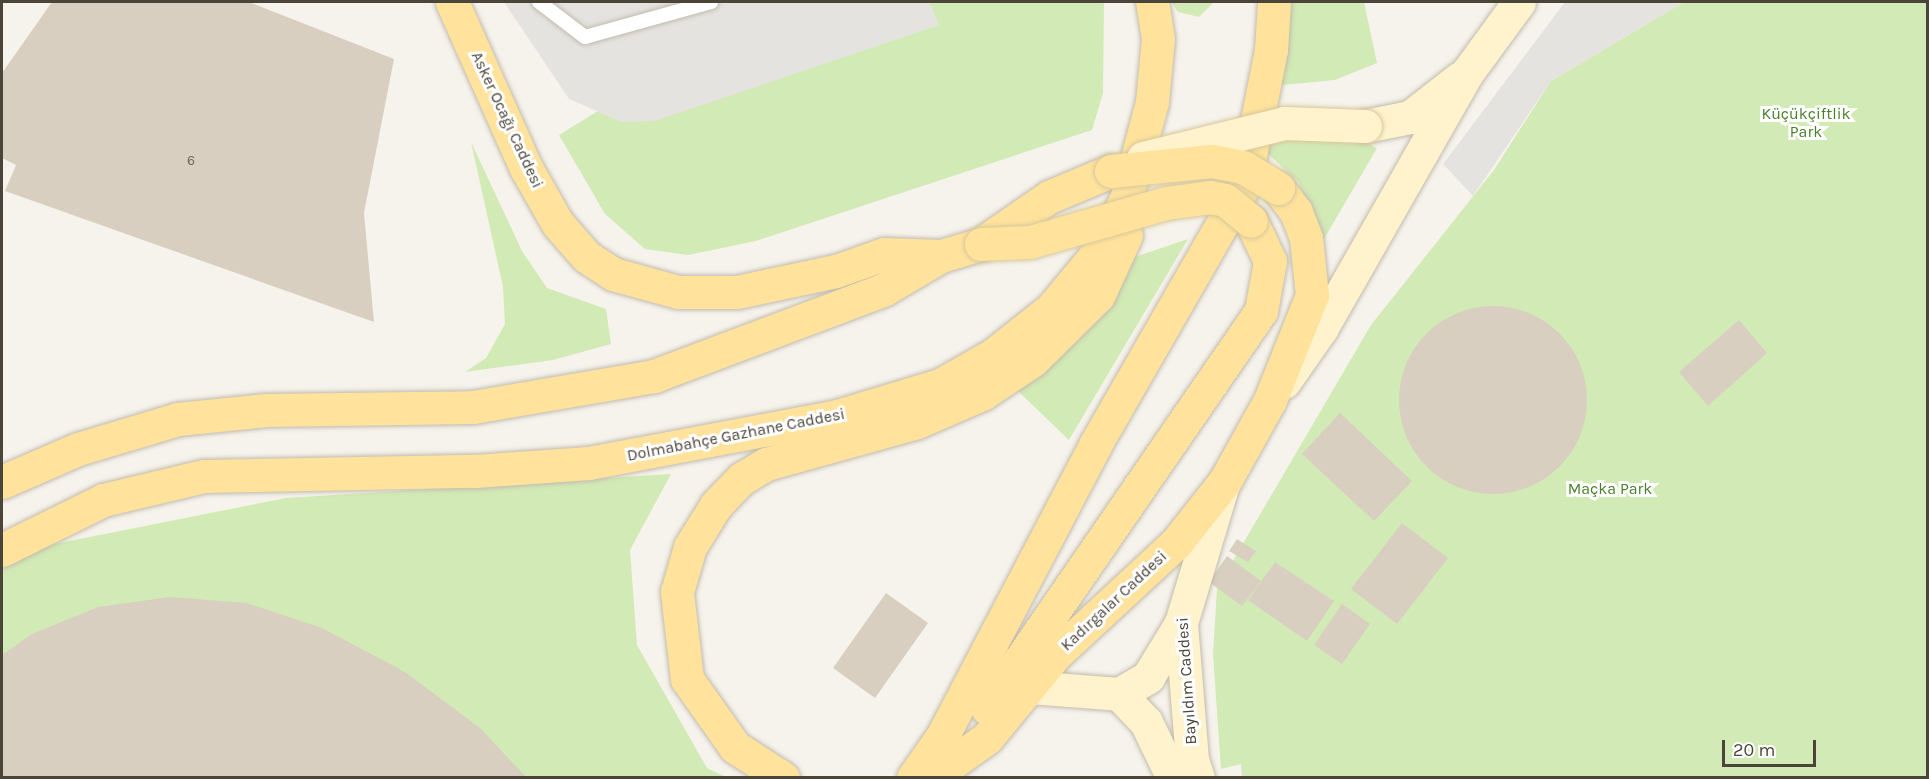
<!DOCTYPE html>
<meta charset="utf-8">
<style>
body{margin:0}
#map{position:relative;width:1929px;height:779px;overflow:hidden;background:#f6f3ec;font-family:Karla,sans-serif}
div>[style]{position:absolute}
[style*='--x']{left:calc(var(--x)*1px);top:calc(var(--y)*1px);width:calc(var(--w)*1px);rotate:calc(var(--a)*1deg)}
.green>*{inset:0;background:#d2eab5}
.parking>*{inset:0;background:#e5e3e0}
.building>*{inset:0;background:#d8cfc1}
.round{border-radius:50%}
.roads{filter:drop-shadow(0 0 2px #c2bbae) drop-shadow(0 0 2px #c2bbae)}
.lane>*{height:14px;margin:-7px;padding:0 7px;transform-origin:7px;border-radius:7px;background:#fff}
.secondary>*{height:33px;margin:-16.5px;padding:0 16.5px;transform-origin:16.5px;border-radius:16.5px;background:#fff3cd}
.primary>*{height:33px;margin:-16.5px;padding:0 16.5px;transform-origin:16.5px;border-radius:16.5px;background:#ffe39c}
.bridges{filter:drop-shadow(0 0 2px #d6c79b) drop-shadow(0 0 2px #d6c79b)}
.secondary-bridge>*{height:33px;margin:-16.5px;padding:0 16.5px;transform-origin:16.5px;border-radius:16.5px;background:#fff3cd}
.primary-bridge>*{height:33px;margin:-16.5px;padding:0 16.5px;transform-origin:16.5px;border-radius:16.5px;background:#ffe39c}
span{translate:-50% -50%;white-space:nowrap;text-align:center;line-height:1.15;-webkit-text-stroke:6px #fff;paint-order:stroke}
.number-label{font-size:14px;color:#6e675b}
.number-label span{-webkit-text-stroke-width:0}
.park-label{font-size:16px;color:#4a7f2a}
.street-label{font-size:16px;color:#4b4439}
.frame{position:absolute;inset:0;border:3px solid #4b4439;pointer-events:none}
.scale{position:absolute;left:1722px;top:740px;width:94px;height:27px;box-sizing:border-box;border:3px solid #4b4439;border-top:0;padding-left:8px;font-size:18px;line-height:21px;white-space:nowrap;color:#4b4439;-webkit-text-stroke:4px #fff;paint-order:stroke}
</style>
<div id="map">
<div class="green">
<div style="clip-path:polygon(929px 2px,1104px 2px,1103px 93px,1092px 130px,756px 241px,688px 255px,645px 249px,605px 214px,559px 135px,598px 111px,622px 122px,938px 24px)"></div>
<div style="clip-path:polygon(1171px 2px,1214px 2px,1199px 17px,1178px 12px)"></div>
<div style="clip-path:polygon(1284px 2px,1364px 2px,1377px 63px,1335px 80px,1282px 85px)"></div>
<div style="clip-path:polygon(1684px 2px,1927px 2px,1927px 777px,1242px 777px,1241px 764px,1221px 769px,1213px 655px,1217px 588px,1371px 325px,1494px 170px,1551px 81px)"></div>
<div style="clip-path:polygon(1275px 133px,1359px 140px,1377px 148px,1324px 239px,1298px 181px,1252px 140px)"></div>
<div style="clip-path:polygon(471px 142px,522px 251px,547px 288px,606px 309px,611px 344px,553px 360px,465px 372px,486px 358px,505px 324px,503px 287px)"></div>
<div style="clip-path:polygon(1188px 239px,1069px 440px,1018px 391px,1065px 348px,1135px 257px)"></div>
<div style="clip-path:polygon(671px 474px,630px 550px,637px 645px,707px 768px,726px 777px,2px 777px,2px 570px,34px 548px,286px 498px)"></div>
</div>
<div class="parking">
<div style="clip-path:polygon(504px 2px,929px 2px,939px 25px,655px 121px,622px 122px,569px 99px)"></div>
<div style="clip-path:polygon(1565px 2px,1684px 2px,1551px 81px,1473px 196px,1443px 164px)"></div>
</div>
<div class="building">
<div style="clip-path:polygon(52px 2px,249px 2px,394px 59px,364px 213px,374px 322px,5px 191px,16px 165px,2px 158px,2px 73px)"></div>
<div class="round" style="left:1399px;top:306px;width:188px;height:188px"></div>
<div style="clip-path:polygon(1739px 320px,1767px 353px,1708px 406px,1679px 372px)"></div>
<div style="clip-path:polygon(1340px 413px,1412px 481px,1374px 521px,1302px 454px)"></div>
<div style="clip-path:polygon(1402px 523px,1448px 558px,1397px 624px,1351px 589px)"></div>
<div style="clip-path:polygon(1237px 539px,1256px 551px,1248px 562px,1229px 551px)"></div>
<div style="clip-path:polygon(1227px 556px,1261px 581px,1242px 606px,1209px 582px)"></div>
<div style="clip-path:polygon(1275px 562px,1334px 601px,1307px 641px,1248px 600px)"></div>
<div style="clip-path:polygon(886px 593px,928px 623px,875px 698px,833px 668px)"></div>
<div style="clip-path:polygon(170px 597px,247px 603px,322px 628px,405px 672px,480px 728px,527px 778px,2px 778px,2px 655px,32px 634px,98px 607px)"></div>
<div style="clip-path:polygon(1342px 604px,1370px 624px,1342px 664px,1314px 645px)"></div>
</div>
<div class="roads">
<div class="lane">
<div style="--x:539;--y:2;--w:58;--a:37.3"></div>
<div style="--x:585;--y:37;--w:131;--a:-15.5"></div>
</div>
<div class="secondary">
<div style="--x:1365;--y:126;--w:46;--a:-11.3"></div>
<div style="--x:1410;--y:117;--w:63;--a:-38"></div>
<div style="--x:1284;--y:382;--w:65;--a:-55.1"></div>
<div style="--x:1321;--y:329;--w:295;--a:-60.3"></div>
<div style="--x:1467;--y:73;--w:88;--a:-53.8"></div>
<div style="--x:1029;--y:687;--w:90;--a:4.4"></div>
<div style="--x:1119;--y:694;--w:39;--a:46"></div>
<div style="--x:1146;--y:722;--w:62;--a:64.3"></div>
<div style="--x:1119;--y:694;--w:34;--a:-30"></div>
<div style="--x:1148;--y:677;--w:63;--a:-58.6"></div>
<div style="--x:1198;--y:778;--w:19;--a:-108"></div>
<div style="--x:1192;--y:760;--w:137;--a:-94.6"></div>
<div style="--x:1181;--y:623;--w:142;--a:-73.2"></div>
</div>
<div class="primary">
<div style="--x:452;--y:2;--w:182;--a:66"></div>
<div style="--x:526;--y:168;--w:64;--a:60.3"></div>
<div style="--x:558;--y:224;--w:44;--a:48.7"></div>
<div style="--x:587;--y:257;--w:31;--a:33"></div>
<div style="--x:613;--y:274;--w:67;--a:15.5"></div>
<div style="--x:678;--y:292;--w:59;--a:0"></div>
<div style="--x:737;--y:292;--w:101;--a:-12"></div>
<div style="--x:836;--y:271;--w:51;--a:-19.5"></div>
<div style="--x:884;--y:254;--w:57;--a:2"></div>
<div style="--x:2;--y:482;--w:83;--a:-23.5"></div>
<div style="--x:78;--y:449;--w:104;--a:-16.7"></div>
<div style="--x:178;--y:419;--w:89;--a:-5.8"></div>
<div style="--x:267;--y:410;--w:206;--a:-0.8"></div>
<div style="--x:473;--y:407;--w:184;--a:-9.7"></div>
<div style="--x:654;--y:376;--w:245;--a:-20.6"></div>
<div style="--x:883;--y:290;--w:67;--a:-30.4"></div>
<div style="--x:941;--y:256;--w:42;--a:-16.7"></div>
<div style="--x:981;--y:244;--w:83;--a:-34.7"></div>
<div style="--x:1049;--y:197;--w:67;--a:-22.8"></div>
<div style="--x:2;--y:550;--w:113;--a:-26.3"></div>
<div style="--x:103;--y:500;--w:104;--a:-13.4"></div>
<div style="--x:204;--y:476;--w:271;--a:-1.1"></div>
<div style="--x:475;--y:471;--w:114;--a:-4"></div>
<div style="--x:589;--y:463;--w:252;--a:-10.7"></div>
<div style="--x:837;--y:416;--w:108;--a:-16.8"></div>
<div style="--x:940;--y:385;--w:61;--a:-29.5"></div>
<div style="--x:993;--y:355;--w:75;--a:-38.5"></div>
<div style="--x:1052;--y:308;--w:74;--a:-50.5"></div>
<div style="--x:1099;--y:251;--w:59;--a:-62.6"></div>
<div style="--x:1126;--y:199;--w:100;--a:-75"></div>
<div style="--x:1152;--y:102;--w:63;--a:-84.6"></div>
<div style="--x:1158;--y:39;--w:37;--a:-99"></div>
<div style="--x:987;--y:708;--w:482;--a:-55.4"></div>
<div style="--x:1261;--y:311;--w:51;--a:-79.8"></div>
<div style="--x:1270;--y:261;--w:44;--a:-115.4"></div>
<div style="--x:783;--y:778;--w:57;--a:-147.1"></div>
<div style="--x:735;--y:747;--w:83;--a:-125.2"></div>
<div style="--x:687;--y:679;--w:88;--a:-96.6"></div>
<div style="--x:677;--y:592;--w:47;--a:-73.9"></div>
<div style="--x:690;--y:547;--w:49;--a:-58.2"></div>
<div style="--x:716;--y:505;--w:36;--a:-46"></div>
<div style="--x:741;--y:479;--w:29;--a:-31"></div>
<div style="--x:766;--y:464;--w:157;--a:-15.5"></div>
<div style="--x:917;--y:422;--w:71;--a:-23.3"></div>
<div style="--x:982;--y:394;--w:61;--a:-33.7"></div>
<div style="--x:1033;--y:360;--w:91;--a:-44.6"></div>
<div style="--x:1098;--y:296;--w:67;--a:-65.3"></div>
<div style="--x:913;--y:778;--w:52;--a:-55.1"></div>
<div style="--x:943;--y:735;--w:327;--a:-62.3"></div>
<div style="--x:1095;--y:445;--w:299;--a:-60.1"></div>
<div style="--x:1244;--y:186;--w:139;--a:-78.8"></div>
<div style="--x:1271;--y:50;--w:48;--a:-86.4"></div>
<div style="--x:931;--y:778;--w:69;--a:-35.5"></div>
<div style="--x:987;--y:738;--w:107;--a:-50.7"></div>
<div style="--x:1055;--y:655;--w:165;--a:-42.8"></div>
<div style="--x:1176;--y:543;--w:79;--a:-51.7"></div>
<div style="--x:1225;--y:481;--w:93;--a:-60.9"></div>
<div style="--x:1270;--y:400;--w:113;--a:-68.2"></div>
<div style="--x:1312;--y:295;--w:57;--a:-96"></div>
<div style="--x:1306;--y:238;--w:28;--a:-111"></div>
<div style="--x:1296;--y:212;--w:30;--a:-127"></div>
</div>
</div>
<div class="bridges">
<div class="secondary-bridge">
<div style="--x:1143;--y:158;--w:145;--a:-13.9"></div>
<div style="--x:1284;--y:123;--w:81;--a:2.1"></div>
</div>
<div class="primary-bridge">
<div style="--x:1111;--y:171;--w:101;--a:-5.7"></div>
<div style="--x:1212;--y:161;--w:32;--a:11"></div>
<div style="--x:1243;--y:167;--w:41;--a:31"></div>
<div style="--x:981;--y:244;--w:49;--a:-2.3"></div>
<div style="--x:1030;--y:242;--w:141;--a:-16"></div>
<div style="--x:1166;--y:203;--w:44;--a:-7.8"></div>
<div style="--x:1210;--y:197;--w:15;--a:11"></div>
<div style="--x:1225;--y:200;--w:33;--a:39"></div>
</div>
</div>
<div class="number-label">
<span style="left:191px;top:161px">6</span>
</div>
<div class="park-label">
<span style="left:1806px;top:123px">Küçükçiftlik<br>Park</span>
<span style="left:1610px;top:489px">Maçka Park</span>
</div>
<div class="street-label">
<span style="left:507px;top:120px;rotate:65deg">Asker Ocağı Caddesi</span>
<span style="left:736px;top:435px;rotate:-11deg">Dolmabahçe Gazhane Caddesi</span>
<span style="left:1114px;top:601px;rotate:-43deg">Kadırgalar Caddesi</span>
<span style="left:1187px;top:681px;rotate:-94deg">Bayıldım Caddesi</span>
</div>
<div class="frame"></div>
<div class="scale">20 m</div>
</div>
